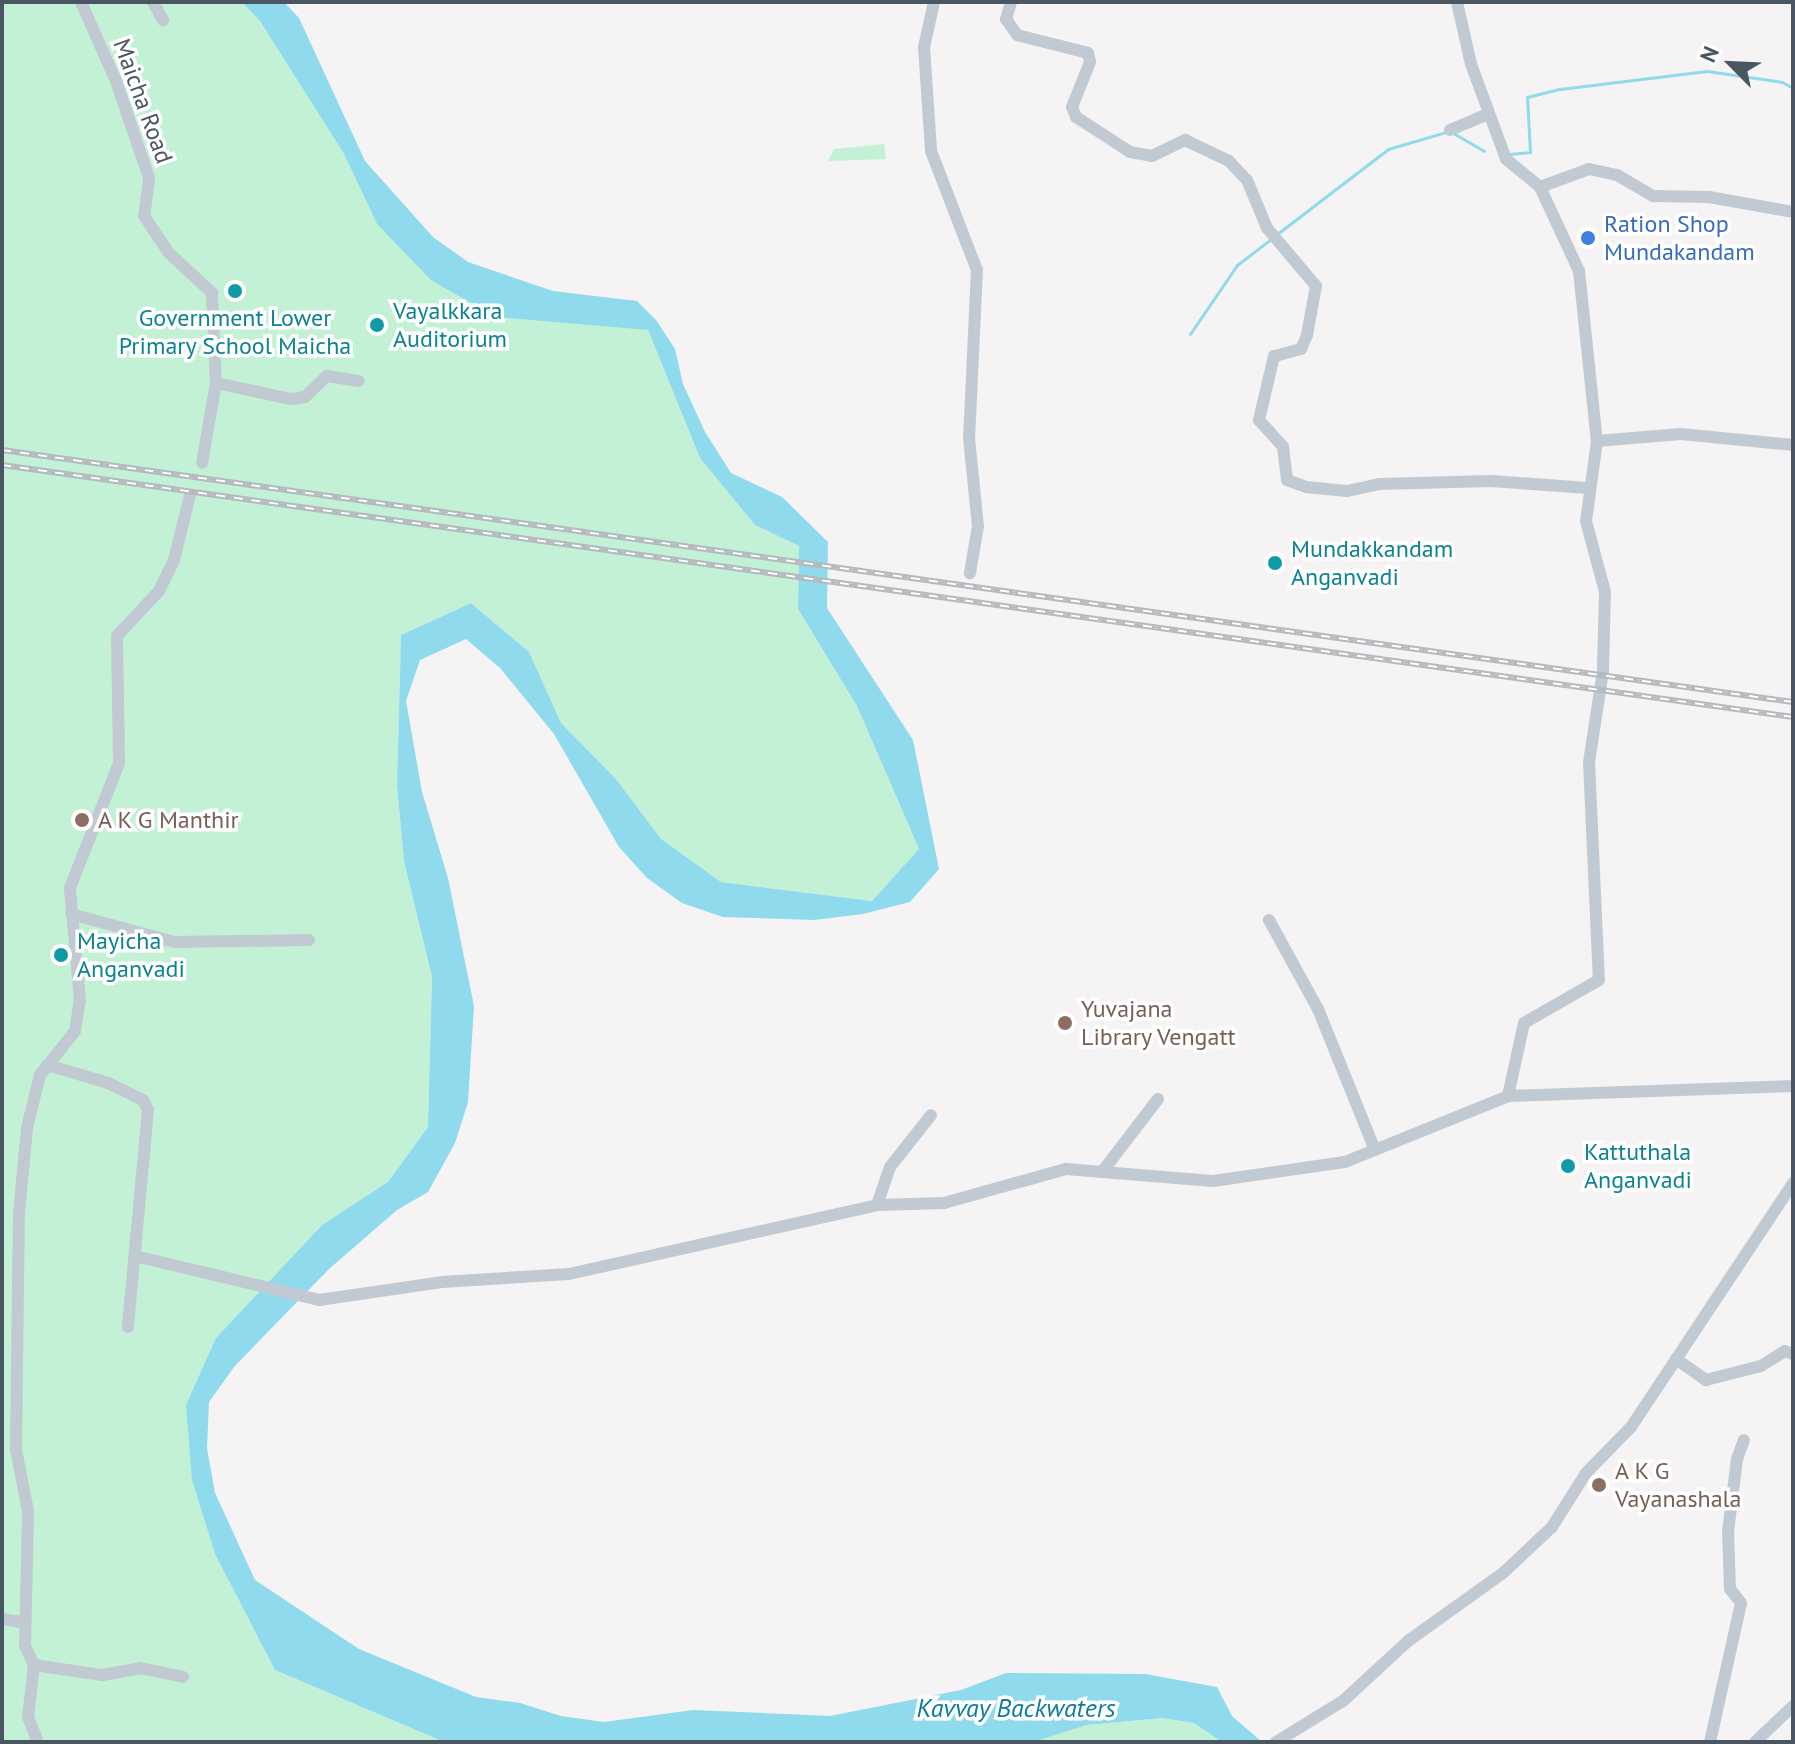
<!DOCTYPE html>
<style>
body{margin:0}
#map{position:relative;width:1795px;height:1744px;overflow:hidden;background:#f5f3f3;font-family:"PT Sans",sans-serif}
div>[style]{position:absolute}
[style*='--x']{left:calc(var(--x)*1px);top:calc(var(--y)*1px);width:calc(var(--w)*1px);rotate:calc(var(--a)*1deg)}
.green>*{inset:0;background:#c3f1d5}
.water>*{inset:0;background:#90daee}
.stream>*{height:3px;margin:-1.5px;padding:0 1.5px;transform-origin:1.5px;border-radius:1.5px;background:#90daee}
.minor>*{height:12px;margin:-6px;padding:0 6px;transform-origin:6px;border-radius:6px;background:#c1cad2}
.rail>*{height:6px;margin-top:-3px;transform-origin:0;background:repeating-linear-gradient(90deg,#fff 0 9px,#b5b8bd 0 18px);box-sizing:border-box;border-block:2px solid #b5b8bd}
.dots>*{width:22px;height:22px;translate:-50% -50%;box-sizing:border-box;border:4px solid #fff;border-radius:50%}
span{translate:-50% -50%;white-space:nowrap;text-align:center;line-height:1.15;-webkit-text-stroke:7px #fff;paint-order:stroke}
.street-label{font-size:24px;color:#4a5661}
.shop-label{font-size:24px;color:#366cbe}
.left{translate:0 -50%;text-align:left}
.culture-label{font-size:24px;color:#0d838f}
.education-label{font-size:24px;color:#785e54}
.water-label{font-size:26px;color:#0c7c9b;font-style:italic}
.frame{position:absolute;inset:0;border:4px solid #4a5661;pointer-events:none}
.north{position:absolute;left:1691px;top:24px;width:80px;height:80px;-webkit-text-stroke:6px #fff;paint-order:stroke;rotate:294deg;font-size:22px;font-weight:700;line-height:32px;text-align:center;color:#4a5661}
.north::after{content:'';display:block;margin:auto;width:28px;height:36px;background:#4a5661;clip-path:polygon(50% 0,100% 100%,50% 72%,0 100%)}
</style>
<div id="map">
<div class="green">
<div style="clip-path:polygon(2px 2px,242px 2px,260px 21px,344px 154px,377px 224px,573px 320px,648px 330px,700px 458px,755px 525px,799px 546px,798px 609px,857px 706px,919px 849px,872px 901px,721px 882px,661px 839px,616px 779px,561px 723px,529px 652px,471px 603px,401px 635px,397px 786px,404px 861px,432px 977px,428px 1127px,388px 1182px,322px 1225px,216px 1338px,192px 1480px,215px 1554px,275px 1670px,444px 1742px,2px 1742px)"></div>
<div style="clip-path:polygon(884px 144px,886px 159px,828px 161px,834px 149px)"></div>
<div style="clip-path:polygon(1162px 1718px,1194px 1723px,1222px 1742px,1033px 1742px,1087px 1725px)"></div>
</div>
<div class="water">
<div style="clip-path:polygon(242px 2px,284px 2px,299px 18px,365px 161px,433px 237px,468px 262px,553px 291px,637px 301px,656px 320px,675px 349px,683px 384px,705px 432px,731px 473px,782px 497px,828px 542px,827px 608px,913px 740px,939px 869px,910px 902px,863px 914px,814px 920px,723px 917px,682px 903px,647px 878px,619px 847px,554px 734px,500px 668px,466px 639px,420px 660px,406px 701px,422px 792px,448px 878px,474px 1006px,468px 1102px,455px 1143px,428px 1192px,397px 1210px,329px 1269px,234px 1367px,209px 1402px,207px 1448px,215px 1493px,255px 1580px,359px 1649px,476px 1697px,520px 1703px,561px 1716px,604px 1722px,693px 1710px,830px 1716px,961px 1690px,1006px 1673px,1145px 1674px,1217px 1687px,1232px 1716px,1262px 1742px,1222px 1742px,1194px 1723px,1162px 1718px,1087px 1725px,1033px 1742px,444px 1742px,275px 1670px,215px 1554px,192px 1480px,186px 1405px,216px 1338px,322px 1225px,388px 1182px,428px 1127px,432px 977px,404px 861px,397px 786px,401px 635px,471px 603px,529px 652px,561px 723px,616px 779px,661px 839px,721px 882px,872px 901px,919px 849px,857px 706px,798px 609px,799px 546px,755px 525px,700px 458px,648px 330px,495px 317px,431px 280px,377px 224px,344px 154px,260px 21px)"></div>
</div>
<div class="stream">
<div style="--x:1453;--y:133;--w:36;--a:30"></div>
<div style="--x:1509;--y:154;--w:21;--a:-5"></div>
<div style="--x:1530;--y:152;--w:55;--a:-93.1"></div>
<div style="--x:1527;--y:97;--w:34;--a:-14"></div>
<div style="--x:1560;--y:89;--w:148;--a:-7"></div>
<div style="--x:1707;--y:71;--w:76;--a:8.3"></div>
<div style="--x:1782;--y:82;--w:13;--a:29"></div>
<div style="--x:1277;--y:234;--w:140;--a:-37.4"></div>
<div style="--x:1388;--y:149;--w:60;--a:-16.3"></div>
<div style="--x:1190;--y:334;--w:83;--a:-55.7"></div>
<div style="--x:1237;--y:265;--w:43;--a:-37.4"></div>
</div>
<div class="minor">
<div style="--x:81;--y:2;--w:86;--a:66.1"></div>
<div style="--x:116;--y:81;--w:102;--a:71.2"></div>
<div style="--x:149;--y:178;--w:38;--a:97"></div>
<div style="--x:144;--y:216;--w:45;--a:56"></div>
<div style="--x:169;--y:253;--w:59;--a:42.9"></div>
<div style="--x:212;--y:293;--w:90;--a:87.5"></div>
<div style="--x:216;--y:383;--w:81;--a:99.9"></div>
<div style="--x:153;--y:2;--w:21;--a:61"></div>
<div style="--x:934;--y:2;--w:46;--a:102.5"></div>
<div style="--x:924;--y:47;--w:104;--a:86.1"></div>
<div style="--x:931;--y:151;--w:128;--a:68.9"></div>
<div style="--x:977;--y:270;--w:168;--a:92.7"></div>
<div style="--x:969;--y:438;--w:88;--a:84.2"></div>
<div style="--x:978;--y:526;--w:48;--a:99.7"></div>
<div style="--x:1011;--y:2;--w:18;--a:106"></div>
<div style="--x:1006;--y:19;--w:19;--a:55"></div>
<div style="--x:1017;--y:35;--w:73;--a:14.2"></div>
<div style="--x:1088;--y:53;--w:9;--a:77"></div>
<div style="--x:1090;--y:62;--w:48;--a:111.8"></div>
<div style="--x:1072;--y:107;--w:11;--a:68"></div>
<div style="--x:1076;--y:117;--w:64;--a:32.9"></div>
<div style="--x:1130;--y:152;--w:22;--a:10"></div>
<div style="--x:1152;--y:156;--w:37;--a:-26"></div>
<div style="--x:1185;--y:140;--w:49;--a:25.5"></div>
<div style="--x:1229;--y:161;--w:26;--a:47"></div>
<div style="--x:1247;--y:180;--w:52;--a:67.4"></div>
<div style="--x:1267;--y:228;--w:76;--a:49.8"></div>
<div style="--x:1316;--y:286;--w:50;--a:100.4"></div>
<div style="--x:1307;--y:335;--w:15;--a:113"></div>
<div style="--x:1301;--y:349;--w:28;--a:165"></div>
<div style="--x:1274;--y:356;--w:66;--a:103.2"></div>
<div style="--x:1259;--y:420;--w:36;--a:48"></div>
<div style="--x:1283;--y:447;--w:33;--a:83"></div>
<div style="--x:1287;--y:480;--w:20;--a:20"></div>
<div style="--x:1306;--y:487;--w:41;--a:5.6"></div>
<div style="--x:1347;--y:491;--w:33;--a:-12"></div>
<div style="--x:1379;--y:484;--w:112;--a:-1.5"></div>
<div style="--x:1491;--y:481;--w:97;--a:4.1"></div>
<div style="--x:1457;--y:2;--w:64;--a:77.3"></div>
<div style="--x:1471;--y:64;--w:101;--a:69.8"></div>
<div style="--x:1506;--y:159;--w:44;--a:39.5"></div>
<div style="--x:1540;--y:187;--w:93;--a:65.1"></div>
<div style="--x:1579;--y:271;--w:171;--a:84"></div>
<div style="--x:1597;--y:441;--w:81;--a:97.8"></div>
<div style="--x:1586;--y:521;--w:73;--a:75"></div>
<div style="--x:1605;--y:592;--w:79;--a:91.5"></div>
<div style="--x:1603;--y:671;--w:92;--a:98.7"></div>
<div style="--x:1589;--y:762;--w:218;--a:87.4"></div>
<div style="--x:1599;--y:980;--w:86;--a:150.2"></div>
<div style="--x:1524;--y:1023;--w:75;--a:102.4"></div>
<div style="--x:1450;--y:130;--w:41;--a:-22.8"></div>
<div style="--x:1540;--y:187;--w:52;--a:-20.2"></div>
<div style="--x:1589;--y:169;--w:29;--a:12"></div>
<div style="--x:1617;--y:175;--w:42;--a:30.3"></div>
<div style="--x:1653;--y:196;--w:56;--a:1"></div>
<div style="--x:1709;--y:197;--w:85;--a:10.1"></div>
<div style="--x:216;--y:383;--w:77;--a:12"></div>
<div style="--x:291;--y:399;--w:14;--a:-8"></div>
<div style="--x:305;--y:397;--w:30;--a:-44"></div>
<div style="--x:327;--y:376;--w:32;--a:9"></div>
<div style="--x:1597;--y:441;--w:84;--a:-4.8"></div>
<div style="--x:1681;--y:434;--w:113;--a:5.6"></div>
<div style="--x:71;--y:914;--w:107;--a:15.2"></div>
<div style="--x:174;--y:942;--w:135;--a:-0.8"></div>
<div style="--x:1269;--y:920;--w:102;--a:61.2"></div>
<div style="--x:1318;--y:1009;--w:152;--a:68"></div>
<div style="--x:47;--y:1065;--w:64;--a:16.4"></div>
<div style="--x:108;--y:1083;--w:39;--a:26"></div>
<div style="--x:143;--y:1100;--w:11;--a:63"></div>
<div style="--x:148;--y:1110;--w:218;--a:95.3"></div>
<div style="--x:1102;--y:1172;--w:92;--a:-52.5"></div>
<div style="--x:877;--y:1205;--w:67;--a:-1.7"></div>
<div style="--x:944;--y:1203;--w:127;--a:-15.6"></div>
<div style="--x:1066;--y:1169;--w:147;--a:4.7"></div>
<div style="--x:1213;--y:1181;--w:133;--a:-8.2"></div>
<div style="--x:1345;--y:1162;--w:176;--a:-22"></div>
<div style="--x:1508;--y:1096;--w:285;--a:-2"></div>
<div style="--x:135;--y:1256;--w:189;--a:13.4"></div>
<div style="--x:319;--y:1300;--w:124;--a:-8.3"></div>
<div style="--x:442;--y:1282;--w:127;--a:-3.6"></div>
<div style="--x:569;--y:1274;--w:316;--a:-12.6"></div>
<div style="--x:877;--y:1205;--w:40;--a:-71.1"></div>
<div style="--x:890;--y:1167;--w:66;--a:-51.7"></div>
<div style="--x:1676;--y:1359;--w:37;--a:35"></div>
<div style="--x:1706;--y:1380;--w:57;--a:-14.3"></div>
<div style="--x:1761;--y:1366;--w:28;--a:-32"></div>
<div style="--x:1785;--y:1351;--w:9;--a:21"></div>
<div style="--x:2;--y:1619;--w:24;--a:9"></div>
<div style="--x:34;--y:1665;--w:69;--a:8.4"></div>
<div style="--x:102;--y:1675;--w:39;--a:-10"></div>
<div style="--x:140;--y:1668;--w:44;--a:11.8"></div>
<div style="--x:38;--y:1742;--w:27;--a:-112"></div>
<div style="--x:28;--y:1717;--w:52;--a:-83.4"></div>
<div style="--x:34;--y:1665;--w:21;--a:-115"></div>
<div style="--x:25;--y:1646;--w:135;--a:-88.7"></div>
<div style="--x:28;--y:1511;--w:62;--a:-101.1"></div>
<div style="--x:16;--y:1450;--w:237;--a:-89.3"></div>
<div style="--x:19;--y:1213;--w:85;--a:-84.6"></div>
<div style="--x:27;--y:1128;--w:55;--a:-76.2"></div>
<div style="--x:40;--y:1075;--w:56;--a:-51.5"></div>
<div style="--x:75;--y:1031;--w:30;--a:-81"></div>
<div style="--x:80;--y:1001;--w:113;--a:-95.1"></div>
<div style="--x:70;--y:888;--w:134;--a:-68.6"></div>
<div style="--x:119;--y:763;--w:127;--a:-90.9"></div>
<div style="--x:117;--y:636;--w:62;--a:-47"></div>
<div style="--x:159;--y:591;--w:34;--a:-64"></div>
<div style="--x:174;--y:560;--w:67;--a:-76.2"></div>
<div style="--x:1276;--y:1742;--w:79;--a:-31.5"></div>
<div style="--x:1343;--y:1701;--w:88;--a:-42.7"></div>
<div style="--x:1408;--y:1641;--w:117;--a:-35.6"></div>
<div style="--x:1503;--y:1573;--w:67;--a:-43.2"></div>
<div style="--x:1552;--y:1527;--w:64;--a:-57.8"></div>
<div style="--x:1586;--y:1473;--w:64;--a:-45.6"></div>
<div style="--x:1631;--y:1427;--w:293;--a:-56.4"></div>
<div style="--x:1710;--y:1742;--w:142;--a:-77.4"></div>
<div style="--x:1741;--y:1603;--w:18;--a:-128"></div>
<div style="--x:1730;--y:1589;--w:57;--a:-92"></div>
<div style="--x:1728;--y:1532;--w:74;--a:-83"></div>
<div style="--x:1737;--y:1459;--w:20;--a:-70"></div>
<div style="--x:1755;--y:1742;--w:52;--a:-43.5"></div>
</div>
<div class="rail">
<div style="--x:2;--y:450;--w:1809;--a:8.01"></div>
<div style="--x:2;--y:465;--w:1809;--a:8.01"></div>
</div>
<div class="dots">
<div style="left:1588px;top:238px;background:#3f7fe0"></div>
<div style="left:235px;top:291px;background:#0f9aa8"></div>
<div style="left:377px;top:325px;background:#0f9aa8"></div>
<div style="left:1275px;top:563px;background:#0f9aa8"></div>
<div style="left:82px;top:820px;background:#8d6e63"></div>
<div style="left:61px;top:955px;background:#0f9aa8"></div>
<div style="left:1065px;top:1023px;background:#8d6e63"></div>
<div style="left:1568px;top:1166px;background:#0f9aa8"></div>
<div style="left:1599px;top:1485px;background:#8d6e63"></div>
</div>
<div class="street-label">
<span style="left:143px;top:101px;rotate:70deg">Maicha Road</span>
</div>
<div class="shop-label">
<span class="left" style="left:1604px;top:238px">Ration Shop<br>Mundakandam</span>
</div>
<div class="culture-label">
<span class="left" style="left:393px;top:325px">Vayalkkara<br>Auditorium</span>
<span style="left:235px;top:332px">Government Lower<br>Primary School Maicha</span>
<span class="left" style="left:1291px;top:563px">Mundakkandam<br>Anganvadi</span>
<span class="left" style="left:77px;top:955px">Mayicha<br>Anganvadi</span>
<span class="left" style="left:1584px;top:1166px">Kattuthala<br>Anganvadi</span>
</div>
<div class="education-label">
<span class="left" style="left:98px;top:820px">A K G Manthir</span>
<span class="left" style="left:1081px;top:1023px">Yuvajana<br>Library Vengatt</span>
<span class="left" style="left:1615px;top:1485px">A K G<br>Vayanashala</span>
</div>
<div class="water-label">
<span style="left:1016px;top:1708px">Kavvay Backwaters</span>
</div>
<div class="frame"></div>
<div class="north">N</div>
</div>
